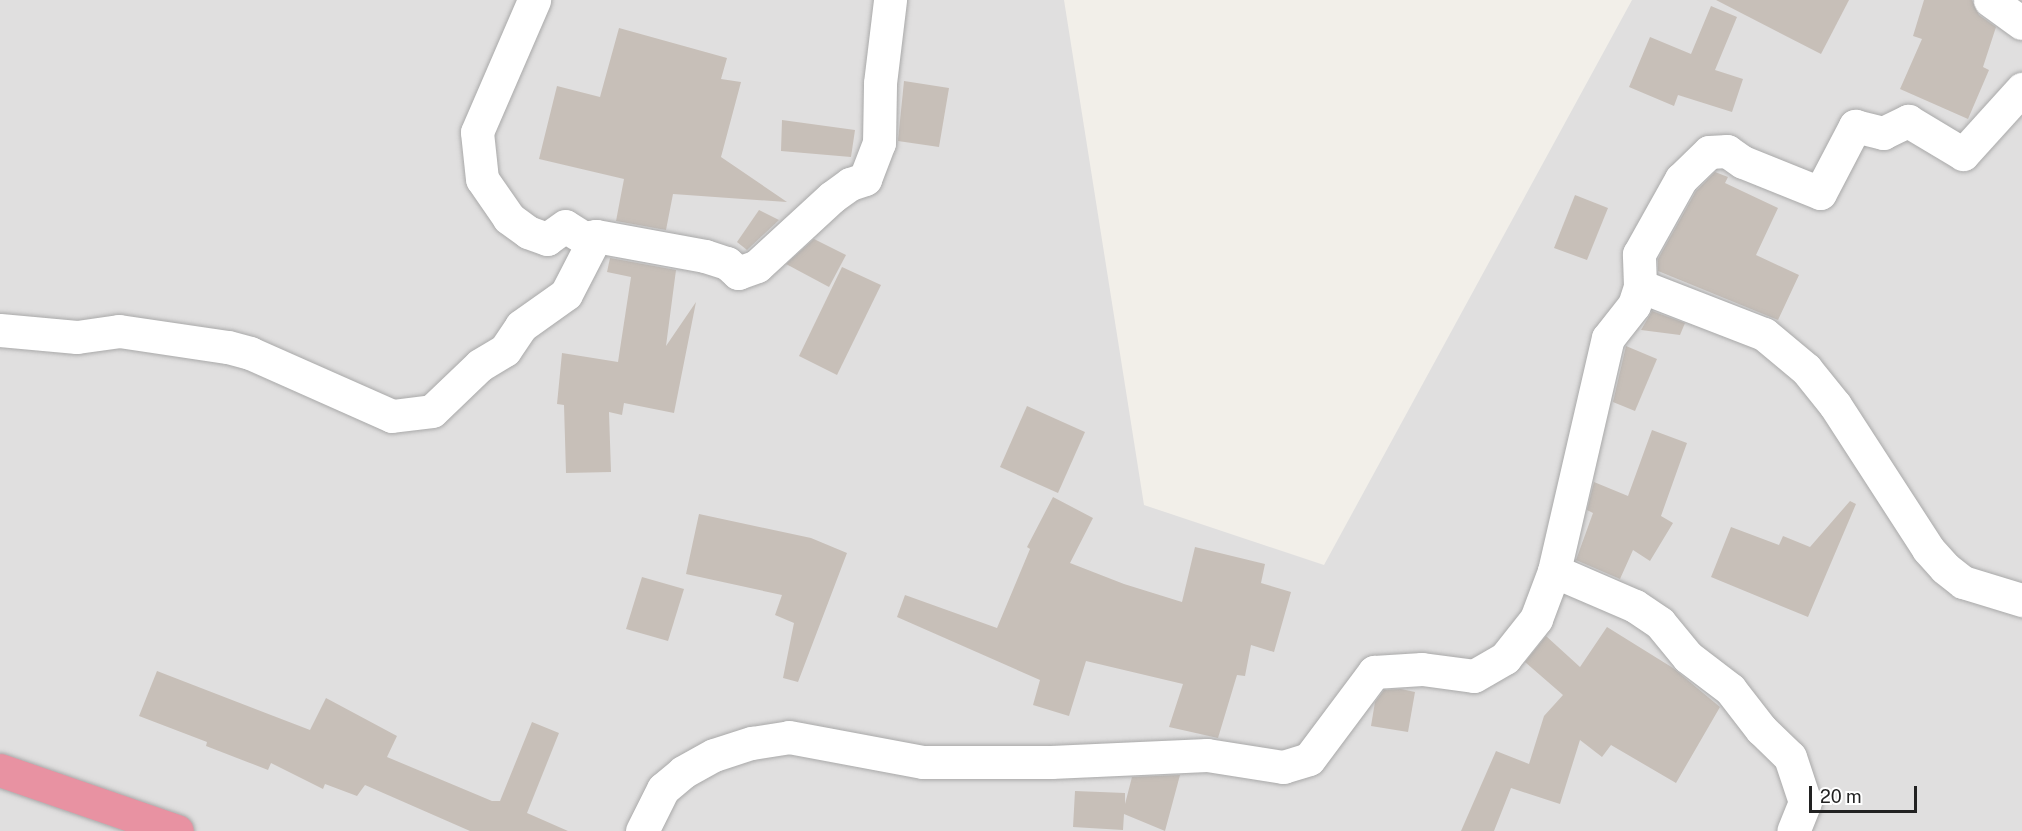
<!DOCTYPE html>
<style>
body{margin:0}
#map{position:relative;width:2022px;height:831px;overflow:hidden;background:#f2efe9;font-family:"Public Sans",sans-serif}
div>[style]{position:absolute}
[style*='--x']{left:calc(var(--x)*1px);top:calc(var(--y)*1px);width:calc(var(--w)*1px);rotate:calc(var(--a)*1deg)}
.residential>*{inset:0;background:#e0dfdf}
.building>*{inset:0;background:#c7bfb8}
.roads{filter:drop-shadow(0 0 2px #a9a9a9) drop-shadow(0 0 2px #a9a9a9)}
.street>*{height:33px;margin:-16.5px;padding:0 16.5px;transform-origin:16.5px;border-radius:16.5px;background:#fff}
.highway>*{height:33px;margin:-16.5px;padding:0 16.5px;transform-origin:16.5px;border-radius:16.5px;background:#e892a2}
span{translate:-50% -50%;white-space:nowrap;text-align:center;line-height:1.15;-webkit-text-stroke:6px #fff;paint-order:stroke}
.scale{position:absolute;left:1809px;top:786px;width:108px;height:27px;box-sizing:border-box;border:3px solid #222;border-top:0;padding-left:8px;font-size:18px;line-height:21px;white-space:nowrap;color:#222;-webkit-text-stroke:4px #fff;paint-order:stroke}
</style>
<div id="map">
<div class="residential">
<div style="clip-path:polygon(0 0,1064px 0,1144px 505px,1324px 565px,1632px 0,2022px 0,2022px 831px,0 831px)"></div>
</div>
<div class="building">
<div style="clip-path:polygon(1716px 0,1849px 0,1821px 54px)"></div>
<div style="clip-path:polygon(1924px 0,1972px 0,1979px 15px,1996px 27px,1983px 67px,1989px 70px,1968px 119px,1900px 89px,1922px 39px,1913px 36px)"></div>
<div style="clip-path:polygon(1711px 6px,1737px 17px,1715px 70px,1743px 79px,1732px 112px,1678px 95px,1674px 106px,1629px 87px,1650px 37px,1691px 54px)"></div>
<div style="clip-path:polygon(619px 28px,727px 58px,721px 79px,741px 82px,721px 157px,787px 202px,673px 194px,666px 230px,616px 221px,624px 179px,539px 159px,557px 86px,600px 97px)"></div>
<div style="clip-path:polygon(904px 81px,949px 88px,939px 147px,898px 141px)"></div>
<div style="clip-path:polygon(782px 120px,855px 130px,851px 157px,781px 151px)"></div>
<div style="clip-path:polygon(1715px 172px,1728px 177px,1725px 183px,1778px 208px,1756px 255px,1799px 275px,1778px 320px,1658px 271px,1658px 259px,1696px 191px)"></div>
<div style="clip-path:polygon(1575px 195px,1608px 208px,1587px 260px,1554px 248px)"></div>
<div style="clip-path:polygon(759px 210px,779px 220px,747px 250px,737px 242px)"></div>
<div style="clip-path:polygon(814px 239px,846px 255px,829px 287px,786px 264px)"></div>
<div style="clip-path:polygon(610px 258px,676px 270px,666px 346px,696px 302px,674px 413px,624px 403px,622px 415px,609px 412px,611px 472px,566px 473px,564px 405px,557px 404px,562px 353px,618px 362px,631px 277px,607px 272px)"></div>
<div style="clip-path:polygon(842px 267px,881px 285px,837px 375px,799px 356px)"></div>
<div style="clip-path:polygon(1652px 311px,1685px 323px,1680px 335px,1641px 330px)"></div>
<div style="clip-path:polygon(1626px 346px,1657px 359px,1635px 411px,1613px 402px)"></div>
<div style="clip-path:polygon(1027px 406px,1085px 432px,1058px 493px,1000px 467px)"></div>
<div style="clip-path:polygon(1652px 430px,1687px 443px,1661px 516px,1673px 523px,1650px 561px,1633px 550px,1620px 579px,1576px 560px,1593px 513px,1587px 510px,1594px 482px,1628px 496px)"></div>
<div style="clip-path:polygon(1053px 497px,1093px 518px,1070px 563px,1124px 584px,1182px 602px,1195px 547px,1265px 564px,1261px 583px,1291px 592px,1274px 652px,1251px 645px,1245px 676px,1237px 675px,1218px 738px,1169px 727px,1183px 684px,1086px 661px,1069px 716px,1033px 705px,1040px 680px,897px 617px,905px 595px,997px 628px,1030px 549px,1027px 547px)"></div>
<div style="clip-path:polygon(1850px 501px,1856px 504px,1808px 617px,1711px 577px,1731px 527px,1779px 545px,1783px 536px,1810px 547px)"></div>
<div style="clip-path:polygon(699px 514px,811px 538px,847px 553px,798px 682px,783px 678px,794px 623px,775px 615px,782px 595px,686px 574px)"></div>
<div style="clip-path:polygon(642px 577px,684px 589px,668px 641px,626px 629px)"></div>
<div style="clip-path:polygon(1607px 627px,1673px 668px,1720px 707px,1676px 783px,1611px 745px,1602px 757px,1580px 740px,1560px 804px,1511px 788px,1494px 831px,1461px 831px,1496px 751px,1529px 764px,1544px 716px,1563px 695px,1525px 662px,1546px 636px,1580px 667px)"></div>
<div style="clip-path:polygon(157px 671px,310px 730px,326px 698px,397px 736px,387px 757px,492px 801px,500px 801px,532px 722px,559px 733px,527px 813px,568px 831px,470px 831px,365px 785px,357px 796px,325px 784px,323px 789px,271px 763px,268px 770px,206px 746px,207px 742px,139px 716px)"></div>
<div style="clip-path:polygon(1401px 689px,1415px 692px,1408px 732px,1371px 726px,1375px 702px,1384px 690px)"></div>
<div style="clip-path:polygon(1180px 775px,1165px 831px,1124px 814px,1123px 830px,1073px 827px,1075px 791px,1125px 793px,1125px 804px,1132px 777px)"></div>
</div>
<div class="roads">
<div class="street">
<div style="--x:1990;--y:0;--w:39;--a:36"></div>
<div style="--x:596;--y:236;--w:111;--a:10.4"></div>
<div style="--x:705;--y:256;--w:23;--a:18"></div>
<div style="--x:727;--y:263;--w:15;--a:42"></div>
<div style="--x:738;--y:273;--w:20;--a:-20"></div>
<div style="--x:757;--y:266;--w:102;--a:-42.6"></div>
<div style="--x:832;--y:197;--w:22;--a:-36"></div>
<div style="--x:850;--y:184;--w:16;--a:-18"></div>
<div style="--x:865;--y:179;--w:39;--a:-69"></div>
<div style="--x:879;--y:143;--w:60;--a:-89"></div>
<div style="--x:880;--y:83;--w:84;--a:-83.1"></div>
<div style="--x:1640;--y:286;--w:133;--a:21.2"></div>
<div style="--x:1764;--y:334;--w:55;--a:39.8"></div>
<div style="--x:1806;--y:369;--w:46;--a:51.1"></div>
<div style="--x:1835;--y:405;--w:171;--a:57.1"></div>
<div style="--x:1928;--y:549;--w:25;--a:48"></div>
<div style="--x:1945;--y:568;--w:23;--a:38"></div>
<div style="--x:1963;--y:582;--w:62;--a:17"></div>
<div style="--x:0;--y:330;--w:77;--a:5.2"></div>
<div style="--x:77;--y:337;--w:42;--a:-8.1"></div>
<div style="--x:119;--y:331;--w:110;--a:8.4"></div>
<div style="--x:228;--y:347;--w:23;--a:15"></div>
<div style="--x:250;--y:353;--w:155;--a:23.9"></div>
<div style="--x:392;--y:416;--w:40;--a:-7.1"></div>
<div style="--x:432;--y:411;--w:66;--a:-43.8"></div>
<div style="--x:480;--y:365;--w:29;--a:-31"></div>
<div style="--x:505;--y:350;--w:29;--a:-56"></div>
<div style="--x:521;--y:326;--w:55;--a:-35.4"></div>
<div style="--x:566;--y:294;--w:65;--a:-62.7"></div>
<div style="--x:596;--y:236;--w:12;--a:171"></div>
<div style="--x:584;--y:238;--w:22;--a:-148"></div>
<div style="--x:565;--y:226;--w:22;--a:144"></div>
<div style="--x:547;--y:239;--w:20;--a:-160"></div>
<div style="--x:528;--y:232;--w:24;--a:-144"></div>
<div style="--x:509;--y:218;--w:47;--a:-124.7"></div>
<div style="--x:482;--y:179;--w:47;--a:-96.1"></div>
<div style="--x:477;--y:132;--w:144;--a:-66.6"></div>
<div style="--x:1554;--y:571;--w:88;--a:23.4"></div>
<div style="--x:1635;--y:606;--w:30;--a:34"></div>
<div style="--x:1660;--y:623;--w:44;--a:50.5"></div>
<div style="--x:1688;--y:657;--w:53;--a:37.3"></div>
<div style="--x:1730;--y:689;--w:51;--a:52.2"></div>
<div style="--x:1761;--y:729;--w:40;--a:44"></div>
<div style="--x:1790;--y:757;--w:47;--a:71.6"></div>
<div style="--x:1805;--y:802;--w:31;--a:112"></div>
<div style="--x:642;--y:831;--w:47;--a:-63.4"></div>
<div style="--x:663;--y:789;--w:26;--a:-40"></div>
<div style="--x:683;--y:772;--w:35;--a:-29"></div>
<div style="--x:714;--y:755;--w:40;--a:-18"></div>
<div style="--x:752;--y:743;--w:37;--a:-9"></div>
<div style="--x:789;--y:737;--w:136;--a:10.6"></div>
<div style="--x:923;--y:762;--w:128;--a:0"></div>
<div style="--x:1051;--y:762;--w:156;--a:-2.6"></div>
<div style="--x:1207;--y:755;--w:77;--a:9"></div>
<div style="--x:1283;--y:767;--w:27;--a:-17"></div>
<div style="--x:1309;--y:759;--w:109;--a:-53.2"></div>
<div style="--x:1374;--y:672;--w:48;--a:-3.6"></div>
<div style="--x:1422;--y:669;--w:52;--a:7.7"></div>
<div style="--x:1474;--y:676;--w:36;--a:-30"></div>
<div style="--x:1505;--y:658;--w:50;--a:-51.5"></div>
<div style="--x:1536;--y:619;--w:51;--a:-69.4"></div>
<div style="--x:1554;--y:571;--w:239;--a:-77"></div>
<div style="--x:1608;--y:338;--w:42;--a:-51.8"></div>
<div style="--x:1634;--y:305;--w:20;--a:-72"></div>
<div style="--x:1640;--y:286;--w:32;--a:-92"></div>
<div style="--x:1639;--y:254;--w:86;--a:-60.8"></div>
<div style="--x:1681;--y:179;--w:39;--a:-44"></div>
<div style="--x:1709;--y:152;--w:18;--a:-3"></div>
<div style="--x:1727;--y:151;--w:19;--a:35"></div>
<div style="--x:1743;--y:162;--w:83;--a:21.9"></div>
<div style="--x:1820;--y:193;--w:76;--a:-62.4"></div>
<div style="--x:1855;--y:126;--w:29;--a:14"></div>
<div style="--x:1883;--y:133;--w:28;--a:-26"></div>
<div style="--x:1908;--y:121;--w:64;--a:31"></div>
<div style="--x:1963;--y:154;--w:88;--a:-47.8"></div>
</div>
<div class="highway">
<div style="--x:0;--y:770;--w:187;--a:19"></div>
</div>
</div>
<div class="scale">20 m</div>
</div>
